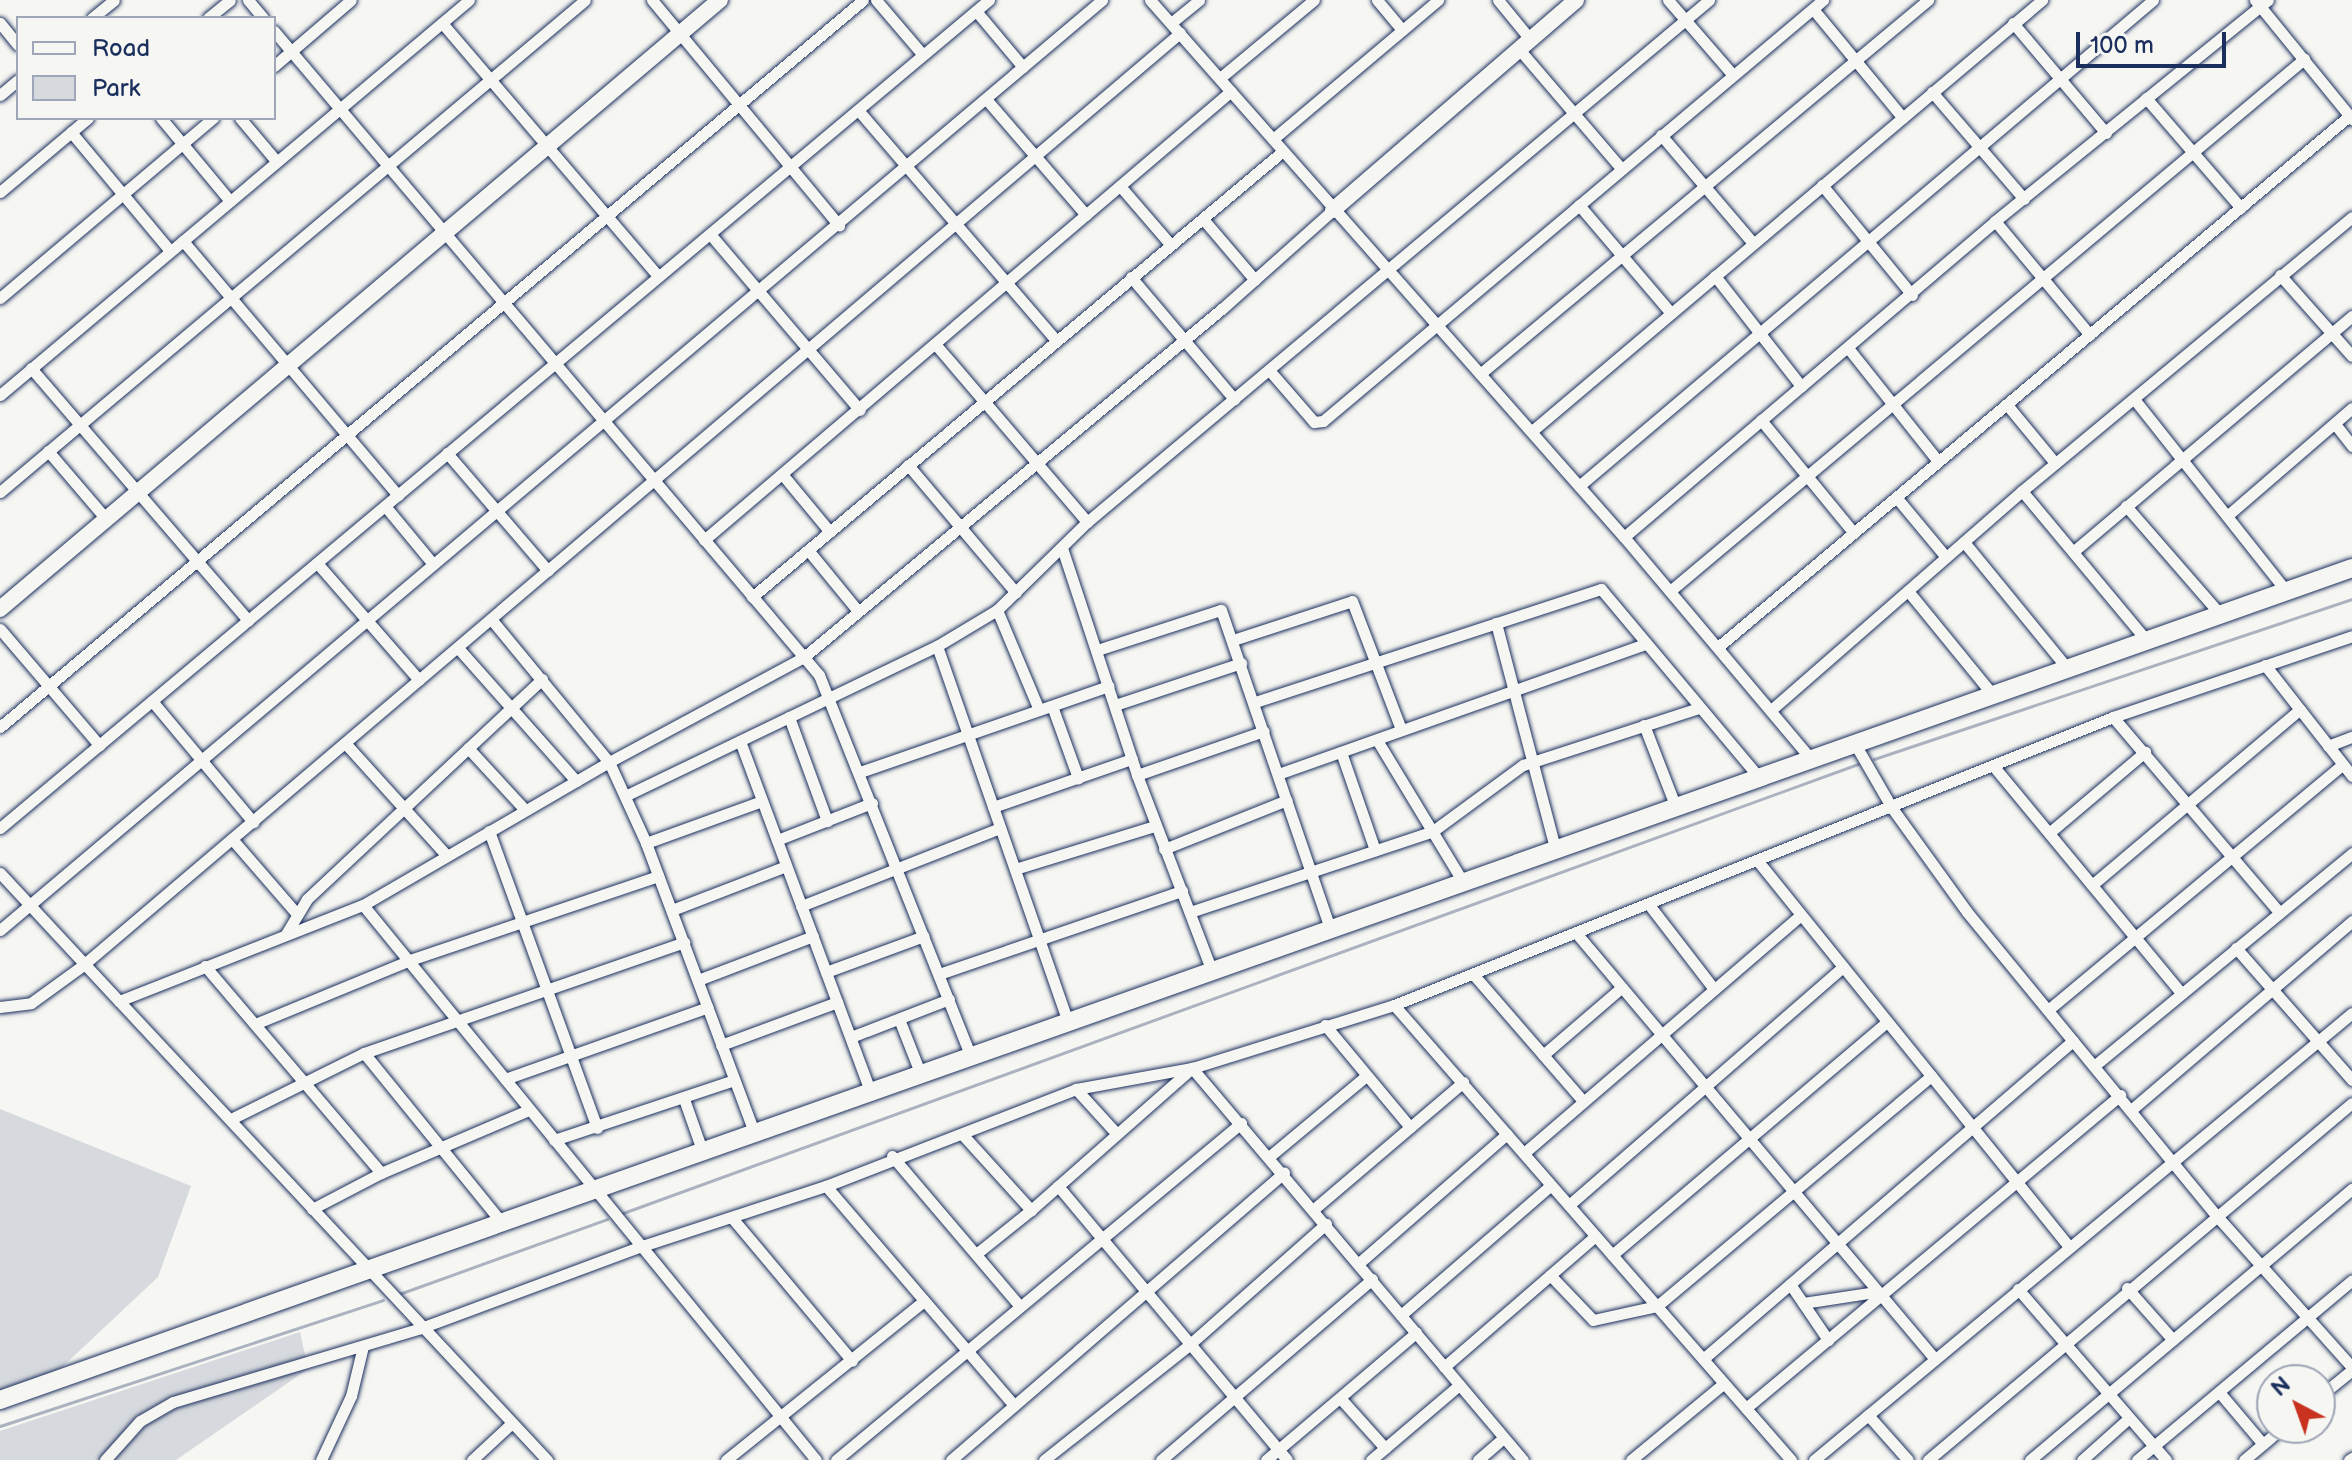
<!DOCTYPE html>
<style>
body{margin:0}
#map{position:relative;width:2352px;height:1460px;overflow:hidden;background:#f6f6f2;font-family:"Balsamiq Sans",sans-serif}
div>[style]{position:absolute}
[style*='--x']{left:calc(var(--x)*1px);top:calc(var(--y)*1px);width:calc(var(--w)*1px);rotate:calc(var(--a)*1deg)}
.green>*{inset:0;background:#d6d9dd}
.stream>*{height:3px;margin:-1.5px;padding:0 1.5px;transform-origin:1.5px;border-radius:1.5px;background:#abb2c0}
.roads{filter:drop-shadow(0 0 2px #1b2f5e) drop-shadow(0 0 2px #1b2f5e)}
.street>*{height:11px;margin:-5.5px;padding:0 5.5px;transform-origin:5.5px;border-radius:5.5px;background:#f6f6f2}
.secondary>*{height:16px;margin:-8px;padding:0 8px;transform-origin:8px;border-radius:8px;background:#f6f6f2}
.primary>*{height:18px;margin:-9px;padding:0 9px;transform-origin:9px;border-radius:9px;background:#f6f6f2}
span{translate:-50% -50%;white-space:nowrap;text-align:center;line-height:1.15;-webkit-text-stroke:6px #f6f6f2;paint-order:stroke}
.legend{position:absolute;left:16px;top:16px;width:260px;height:104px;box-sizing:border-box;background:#f6f6f2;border:2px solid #9ea6b7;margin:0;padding:10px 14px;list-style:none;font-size:24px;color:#1b2f5e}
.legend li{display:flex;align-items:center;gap:16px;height:40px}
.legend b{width:40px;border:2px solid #9ea6b7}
.north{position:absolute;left:2256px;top:1364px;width:80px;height:80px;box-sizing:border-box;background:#f6f6f2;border:2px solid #9ea6b7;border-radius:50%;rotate:319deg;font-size:22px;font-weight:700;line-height:32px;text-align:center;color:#1b2f5e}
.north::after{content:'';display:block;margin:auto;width:28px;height:36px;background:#c8321e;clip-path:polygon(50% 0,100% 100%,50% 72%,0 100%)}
.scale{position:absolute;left:2076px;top:32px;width:150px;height:36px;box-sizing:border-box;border:4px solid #1b2f5e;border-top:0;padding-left:10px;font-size:24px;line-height:28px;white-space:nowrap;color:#1b2f5e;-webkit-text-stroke:6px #f6f6f2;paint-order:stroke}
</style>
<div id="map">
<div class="green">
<div style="clip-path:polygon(0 1109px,191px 1186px,158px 1277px,59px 1370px,0 1391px)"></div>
<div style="clip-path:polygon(300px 1332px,308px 1369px,176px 1460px,0 1460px,0 1431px)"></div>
</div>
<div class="stream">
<div style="--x:1874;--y:759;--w:504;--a:-18.51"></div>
<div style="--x:623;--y:1213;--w:1314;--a:-19.98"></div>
<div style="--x:399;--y:1294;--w:221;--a:-19.8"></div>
<div style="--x:0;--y:1426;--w:403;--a:-18.2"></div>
</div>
<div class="roads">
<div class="street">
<div style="--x:248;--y:0;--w:23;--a:50"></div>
<div style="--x:652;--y:0;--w:293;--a:50.3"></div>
<div style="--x:876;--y:0;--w:72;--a:49.5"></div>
<div style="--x:1150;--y:0;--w:716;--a:48.57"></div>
<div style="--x:1624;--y:537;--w:290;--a:49.9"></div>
<div style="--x:1377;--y:0;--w:39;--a:50"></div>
<div style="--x:1498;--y:0;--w:50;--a:50.6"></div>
<div style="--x:1668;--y:0;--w:99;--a:49.1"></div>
<div style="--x:2255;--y:0;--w:154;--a:50.8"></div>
<div style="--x:1813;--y:9;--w:141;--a:50.5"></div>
<div style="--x:976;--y:11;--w:73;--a:50"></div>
<div style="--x:92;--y:18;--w:28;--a:-39"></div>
<div style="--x:208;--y:18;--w:28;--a:-39"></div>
<div style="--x:0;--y:23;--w:28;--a:51"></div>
<div style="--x:442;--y:23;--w:333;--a:49.5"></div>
<div style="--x:1171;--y:23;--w:36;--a:-39"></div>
<div style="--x:2013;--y:23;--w:144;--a:49.8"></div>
<div style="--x:274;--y:31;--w:844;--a:49.76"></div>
<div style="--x:819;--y:675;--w:411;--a:68.3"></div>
<div style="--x:1518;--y:48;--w:158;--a:49.4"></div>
<div style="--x:274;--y:66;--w:101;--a:-40.6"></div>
<div style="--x:1220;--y:78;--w:122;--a:-39.7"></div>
<div style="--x:1932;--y:92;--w:141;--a:49.3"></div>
<div style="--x:0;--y:95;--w:23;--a:-40"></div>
<div style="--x:2146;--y:98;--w:145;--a:49.2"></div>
<div style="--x:986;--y:99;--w:153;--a:49.2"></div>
<div style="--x:858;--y:110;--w:303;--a:49.3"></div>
<div style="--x:161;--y:118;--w:108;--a:50.3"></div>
<div style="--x:240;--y:118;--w:57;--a:49.9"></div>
<div style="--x:71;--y:132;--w:155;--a:50.2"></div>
<div style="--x:1661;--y:135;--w:142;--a:49.6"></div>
<div style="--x:1273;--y:139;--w:216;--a:-40.1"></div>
<div style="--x:1822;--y:185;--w:142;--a:50.7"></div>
<div style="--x:1120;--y:186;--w:77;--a:49.2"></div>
<div style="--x:0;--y:192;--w:115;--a:-40.1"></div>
<div style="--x:1579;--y:205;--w:142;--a:49.6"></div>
<div style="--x:1203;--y:219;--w:80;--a:49.6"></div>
<div style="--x:1995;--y:221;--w:148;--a:50.2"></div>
<div style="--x:710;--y:234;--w:231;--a:49.6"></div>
<div style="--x:183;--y:241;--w:333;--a:49.8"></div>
<div style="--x:2280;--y:275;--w:108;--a:48.4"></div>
<div style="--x:1715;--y:276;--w:140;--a:52"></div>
<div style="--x:1131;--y:277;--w:160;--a:49.8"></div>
<div style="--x:0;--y:298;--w:279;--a:-40.2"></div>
<div style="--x:936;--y:345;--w:233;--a:49.5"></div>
<div style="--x:1848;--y:348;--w:144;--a:51.5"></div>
<div style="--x:31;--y:368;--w:333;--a:49.3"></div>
<div style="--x:1269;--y:370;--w:69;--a:49.1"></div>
<div style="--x:1314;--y:422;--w:9;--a:-6"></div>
<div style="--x:1323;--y:421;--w:654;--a:-40.1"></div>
<div style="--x:1480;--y:374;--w:584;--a:-39.86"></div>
<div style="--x:0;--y:395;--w:613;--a:-40.1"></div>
<div style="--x:2134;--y:399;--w:245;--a:51.6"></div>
<div style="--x:2008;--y:406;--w:74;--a:50.5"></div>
<div style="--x:1761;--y:420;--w:145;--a:50.6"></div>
<div style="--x:2335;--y:424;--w:28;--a:52"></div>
<div style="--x:1532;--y:431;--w:668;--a:-40.2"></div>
<div style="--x:48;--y:451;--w:89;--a:49.5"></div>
<div style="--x:447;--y:453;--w:155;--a:49.4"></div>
<div style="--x:908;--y:465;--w:167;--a:49.8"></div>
<div style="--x:782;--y:474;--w:75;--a:50.4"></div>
<div style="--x:1579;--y:486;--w:752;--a:-40.25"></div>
<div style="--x:2022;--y:491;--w:194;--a:50.2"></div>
<div style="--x:0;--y:492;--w:764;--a:-40.06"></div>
<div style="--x:1896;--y:497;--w:78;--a:50.2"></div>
<div style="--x:385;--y:506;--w:75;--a:50.4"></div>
<div style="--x:2126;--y:506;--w:143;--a:49"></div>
<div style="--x:2228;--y:515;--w:164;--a:-40.8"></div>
<div style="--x:1624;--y:537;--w:487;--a:-40.4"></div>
<div style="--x:1995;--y:221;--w:351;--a:-39"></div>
<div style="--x:704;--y:540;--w:692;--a:-40.43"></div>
<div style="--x:1964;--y:542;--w:163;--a:50.7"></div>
<div style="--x:1062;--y:548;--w:239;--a:71.7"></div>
<div style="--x:1137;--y:775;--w:210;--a:69.1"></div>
<div style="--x:808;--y:550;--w:79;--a:50.7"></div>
<div style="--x:2074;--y:551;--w:364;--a:-40.2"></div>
<div style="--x:317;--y:563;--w:155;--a:48.9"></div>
<div style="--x:1670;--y:591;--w:828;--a:-40"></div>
<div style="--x:1908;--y:591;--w:133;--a:50.8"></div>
<div style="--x:752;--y:597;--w:693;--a:-40.03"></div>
<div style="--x:997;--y:610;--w:108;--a:67.2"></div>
<div style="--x:491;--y:619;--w:185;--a:50.5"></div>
<div style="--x:609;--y:762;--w:221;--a:-28.3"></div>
<div style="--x:804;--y:657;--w:547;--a:-39.81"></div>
<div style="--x:1224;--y:307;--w:146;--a:-41.7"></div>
<div style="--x:1496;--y:623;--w:233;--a:75.3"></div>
<div style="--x:0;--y:629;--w:153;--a:49.5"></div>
<div style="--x:1233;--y:640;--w:125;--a:-18.1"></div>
<div style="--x:1352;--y:601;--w:137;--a:69.1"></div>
<div style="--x:937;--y:646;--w:399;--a:70.8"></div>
<div style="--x:1718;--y:647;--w:825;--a:-40.08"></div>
<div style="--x:458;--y:648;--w:178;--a:48.4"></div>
<div style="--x:1097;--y:650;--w:130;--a:-17.9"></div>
<div style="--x:1221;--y:610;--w:336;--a:71.1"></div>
<div style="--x:2265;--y:665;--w:141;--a:51.9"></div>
<div style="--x:152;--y:701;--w:158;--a:50.1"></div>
<div style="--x:1255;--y:702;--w:364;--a:-18.1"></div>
<div style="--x:1601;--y:589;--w:249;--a:50"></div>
<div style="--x:1115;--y:705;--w:133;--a:-18.4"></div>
<div style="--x:1052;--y:706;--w:77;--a:70.1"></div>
<div style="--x:1771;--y:710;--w:333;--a:-41.1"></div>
<div style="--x:2022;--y:491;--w:429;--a:-39.7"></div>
<div style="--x:789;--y:717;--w:111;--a:69.9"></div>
<div style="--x:2113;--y:717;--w:257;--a:49.6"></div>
<div style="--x:1644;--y:725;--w:86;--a:68.8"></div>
<div style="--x:0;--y:727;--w:1128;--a:-40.11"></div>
<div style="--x:1377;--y:740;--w:166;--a:58.8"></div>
<div style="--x:740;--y:741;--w:377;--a:69.6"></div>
<div style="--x:345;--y:743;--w:152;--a:47.9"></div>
<div style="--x:1855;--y:744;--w:74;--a:60"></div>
<div style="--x:1892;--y:808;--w:128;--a:54.2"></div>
<div style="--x:1967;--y:912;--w:391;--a:50.6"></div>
<div style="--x:2215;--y:1214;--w:205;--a:48.2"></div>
<div style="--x:2328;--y:746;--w:26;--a:-21"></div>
<div style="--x:468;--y:748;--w:84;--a:47.4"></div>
<div style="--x:1341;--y:752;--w:104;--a:70.9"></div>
<div style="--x:1995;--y:768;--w:292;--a:50.4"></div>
<div style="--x:860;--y:772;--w:263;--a:-19.1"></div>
<div style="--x:1278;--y:774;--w:390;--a:-19.5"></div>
<div style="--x:1137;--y:775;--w:134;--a:-19.1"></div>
<div style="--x:627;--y:795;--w:344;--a:-25.7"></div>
<div style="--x:937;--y:646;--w:70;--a:-31"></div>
<div style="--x:997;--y:610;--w:126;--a:-44.4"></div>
<div style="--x:1087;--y:522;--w:812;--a:-40"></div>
<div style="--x:993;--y:807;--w:147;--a:-19.1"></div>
<div style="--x:0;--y:828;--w:1290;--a:-39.94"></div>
<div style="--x:489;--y:831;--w:316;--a:70"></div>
<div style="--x:2049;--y:833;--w:126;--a:-40.2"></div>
<div style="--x:232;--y:839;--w:99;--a:49.1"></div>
<div style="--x:777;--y:840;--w:102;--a:-21.3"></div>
<div style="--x:646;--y:843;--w:123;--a:-19.9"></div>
<div style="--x:1164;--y:849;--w:132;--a:-21.7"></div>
<div style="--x:1757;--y:860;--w:496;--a:51.1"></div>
<div style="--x:1015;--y:869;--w:146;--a:-17.1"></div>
<div style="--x:0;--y:873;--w:175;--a:47.1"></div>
<div style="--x:119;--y:1001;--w:262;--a:-21.5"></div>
<div style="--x:363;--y:905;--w:285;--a:-30.2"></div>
<div style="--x:609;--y:762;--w:89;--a:65.4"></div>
<div style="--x:646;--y:843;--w:311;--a:69.5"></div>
<div style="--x:2092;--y:885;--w:272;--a:-40.2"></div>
<div style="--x:363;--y:905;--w:716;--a:50.78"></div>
<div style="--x:801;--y:906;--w:214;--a:-21.4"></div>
<div style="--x:1650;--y:906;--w:105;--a:52.4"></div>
<div style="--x:672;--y:910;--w:122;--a:-21.1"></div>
<div style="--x:1190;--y:912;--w:256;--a:-18.4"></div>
<div style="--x:1433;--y:831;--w:112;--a:-36.3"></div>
<div style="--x:1523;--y:765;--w:184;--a:-18"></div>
<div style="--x:0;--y:930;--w:1442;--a:-40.16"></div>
<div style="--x:286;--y:934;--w:41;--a:-59"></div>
<div style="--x:307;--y:899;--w:322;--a:-43.1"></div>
<div style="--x:1577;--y:934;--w:554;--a:49.9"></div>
<div style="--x:2236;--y:948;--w:176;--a:48.7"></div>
<div style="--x:205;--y:966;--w:272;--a:49.6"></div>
<div style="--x:826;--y:972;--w:104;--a:-20.2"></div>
<div style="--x:939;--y:974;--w:257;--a:-18.9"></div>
<div style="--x:1473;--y:974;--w:168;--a:49.1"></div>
<div style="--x:698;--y:980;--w:123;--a:-20.9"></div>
<div style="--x:119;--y:1001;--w:628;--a:47"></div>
<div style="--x:1394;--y:1005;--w:604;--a:48.89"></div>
<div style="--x:0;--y:1007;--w:31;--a:-7"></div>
<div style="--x:31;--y:1003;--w:63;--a:-36"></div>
<div style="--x:82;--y:966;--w:1441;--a:-40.36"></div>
<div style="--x:2048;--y:1010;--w:383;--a:-39.8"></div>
<div style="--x:899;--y:1019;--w:60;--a:68.6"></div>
<div style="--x:255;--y:1024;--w:168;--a:-22.4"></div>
<div style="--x:410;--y:960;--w:262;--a:-18.7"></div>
<div style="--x:1325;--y:1025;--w:133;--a:50.2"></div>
<div style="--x:851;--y:1037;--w:105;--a:-21.2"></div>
<div style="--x:721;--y:1045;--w:124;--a:-20.3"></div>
<div style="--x:364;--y:1053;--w:220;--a:50.9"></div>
<div style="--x:1543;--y:1055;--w:103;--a:-40.7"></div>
<div style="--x:2094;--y:1066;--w:335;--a:-39.5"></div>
<div style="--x:505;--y:1079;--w:215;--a:-19.5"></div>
<div style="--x:1076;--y:1089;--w:59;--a:47.7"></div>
<div style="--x:684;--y:1099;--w:57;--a:70.6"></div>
<div style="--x:2131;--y:1110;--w:291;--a:-40.5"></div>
<div style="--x:231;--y:1119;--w:148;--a:-26.4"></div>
<div style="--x:364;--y:1053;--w:339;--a:-19.1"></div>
<div style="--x:962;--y:1134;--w:103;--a:47.8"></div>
<div style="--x:1031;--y:1210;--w:70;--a:141.3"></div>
<div style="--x:554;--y:1140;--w:190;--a:-18.4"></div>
<div style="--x:1524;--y:1153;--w:365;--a:-40.7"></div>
<div style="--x:892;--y:1156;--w:196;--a:49.6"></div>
<div style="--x:1270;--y:1156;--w:125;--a:-39.8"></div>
<div style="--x:826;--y:1186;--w:289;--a:49.4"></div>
<div style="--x:1058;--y:1186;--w:357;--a:50.1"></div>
<div style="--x:1569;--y:1205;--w:363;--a:-41"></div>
<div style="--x:312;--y:1209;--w:78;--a:-27.6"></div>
<div style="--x:381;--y:1173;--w:161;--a:-23.1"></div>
<div style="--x:1314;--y:1209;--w:196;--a:-40.4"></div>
<div style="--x:1031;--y:1210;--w:215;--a:-41.4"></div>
<div style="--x:1192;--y:1068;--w:513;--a:49.82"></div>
<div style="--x:733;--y:1219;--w:185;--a:50"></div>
<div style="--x:1612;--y:1255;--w:360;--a:-40.3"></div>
<div style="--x:1359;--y:1263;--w:196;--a:-41.1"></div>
<div style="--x:1550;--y:1275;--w:62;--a:46.3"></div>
<div style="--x:1593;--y:1320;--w:66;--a:-12.3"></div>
<div style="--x:1657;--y:1306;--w:358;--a:-40"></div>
<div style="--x:1790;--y:1284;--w:68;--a:55.8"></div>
<div style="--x:2127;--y:1288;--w:69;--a:48.5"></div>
<div style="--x:2018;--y:1289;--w:226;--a:49.1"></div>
<div style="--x:1803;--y:1303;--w:74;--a:-8.6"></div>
<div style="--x:1401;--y:1315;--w:198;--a:-40.9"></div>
<div style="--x:1703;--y:1359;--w:488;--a:-40.7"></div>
<div style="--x:1444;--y:1367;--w:200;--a:-40.9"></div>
<div style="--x:2219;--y:1392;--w:68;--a:49.8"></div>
<div style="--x:2320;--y:1396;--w:41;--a:-39.1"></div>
<div style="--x:1341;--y:1399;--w:66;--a:48.1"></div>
<div style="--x:1746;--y:1408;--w:488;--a:-39.9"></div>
<div style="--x:1868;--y:1415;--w:60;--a:48.4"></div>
<div style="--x:105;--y:1460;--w:52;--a:-48.1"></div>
<div style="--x:140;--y:1421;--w:38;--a:-30"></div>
<div style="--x:173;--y:1402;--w:259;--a:-16.6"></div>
<div style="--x:421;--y:1328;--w:236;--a:-20.4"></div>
<div style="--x:642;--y:1246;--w:194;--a:-18.1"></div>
<div style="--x:826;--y:1186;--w:268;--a:-21.2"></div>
<div style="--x:1076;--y:1089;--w:118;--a:-10.3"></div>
<div style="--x:1192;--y:1068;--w:212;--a:-17.3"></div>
<div style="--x:1394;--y:1005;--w:775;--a:-21.83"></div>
<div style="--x:2113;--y:717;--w:252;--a:-18.7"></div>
<div style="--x:321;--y:1460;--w:71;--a:-64.9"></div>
<div style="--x:351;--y:1396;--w:51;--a:-76.5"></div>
<div style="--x:472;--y:1460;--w:54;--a:-42.8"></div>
<div style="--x:726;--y:1460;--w:254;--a:-38.8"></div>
<div style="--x:836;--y:1460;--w:527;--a:-39.76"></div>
<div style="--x:951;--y:1460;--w:440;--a:-40.8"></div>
<div style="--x:1044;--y:1460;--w:185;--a:-38.4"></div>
<div style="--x:1189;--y:1345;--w:183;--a:-41.5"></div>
<div style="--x:1161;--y:1460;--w:278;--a:-40.6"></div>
<div style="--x:1266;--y:1460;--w:197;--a:-40.3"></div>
<div style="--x:1371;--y:1460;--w:116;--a:-40.4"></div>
<div style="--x:1478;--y:1460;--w:33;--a:-41"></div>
<div style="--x:1631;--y:1460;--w:119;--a:-39.6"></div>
<div style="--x:1814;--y:1460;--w:699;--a:-39.72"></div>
<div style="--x:1928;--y:1460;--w:554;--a:-40.1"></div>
<div style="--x:2030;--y:1460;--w:421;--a:-40.1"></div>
<div style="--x:2082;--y:1460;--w:63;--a:-41.8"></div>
<div style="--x:2137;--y:1460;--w:280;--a:-39.9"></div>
<div style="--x:2244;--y:1460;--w:50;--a:-40.1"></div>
<div style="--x:2349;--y:1460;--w:4;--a:-34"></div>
</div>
<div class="secondary">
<div style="--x:1333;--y:210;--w:321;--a:-40.8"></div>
<div style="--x:0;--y:609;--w:943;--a:-40.23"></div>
</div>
<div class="primary">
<div style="--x:0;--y:1400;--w:2495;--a:-19.48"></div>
</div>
</div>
<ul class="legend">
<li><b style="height:10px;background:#f6f6f2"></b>Road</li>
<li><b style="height:22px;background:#d6d9dd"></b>Park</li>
</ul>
<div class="north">N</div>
<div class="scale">100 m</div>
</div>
